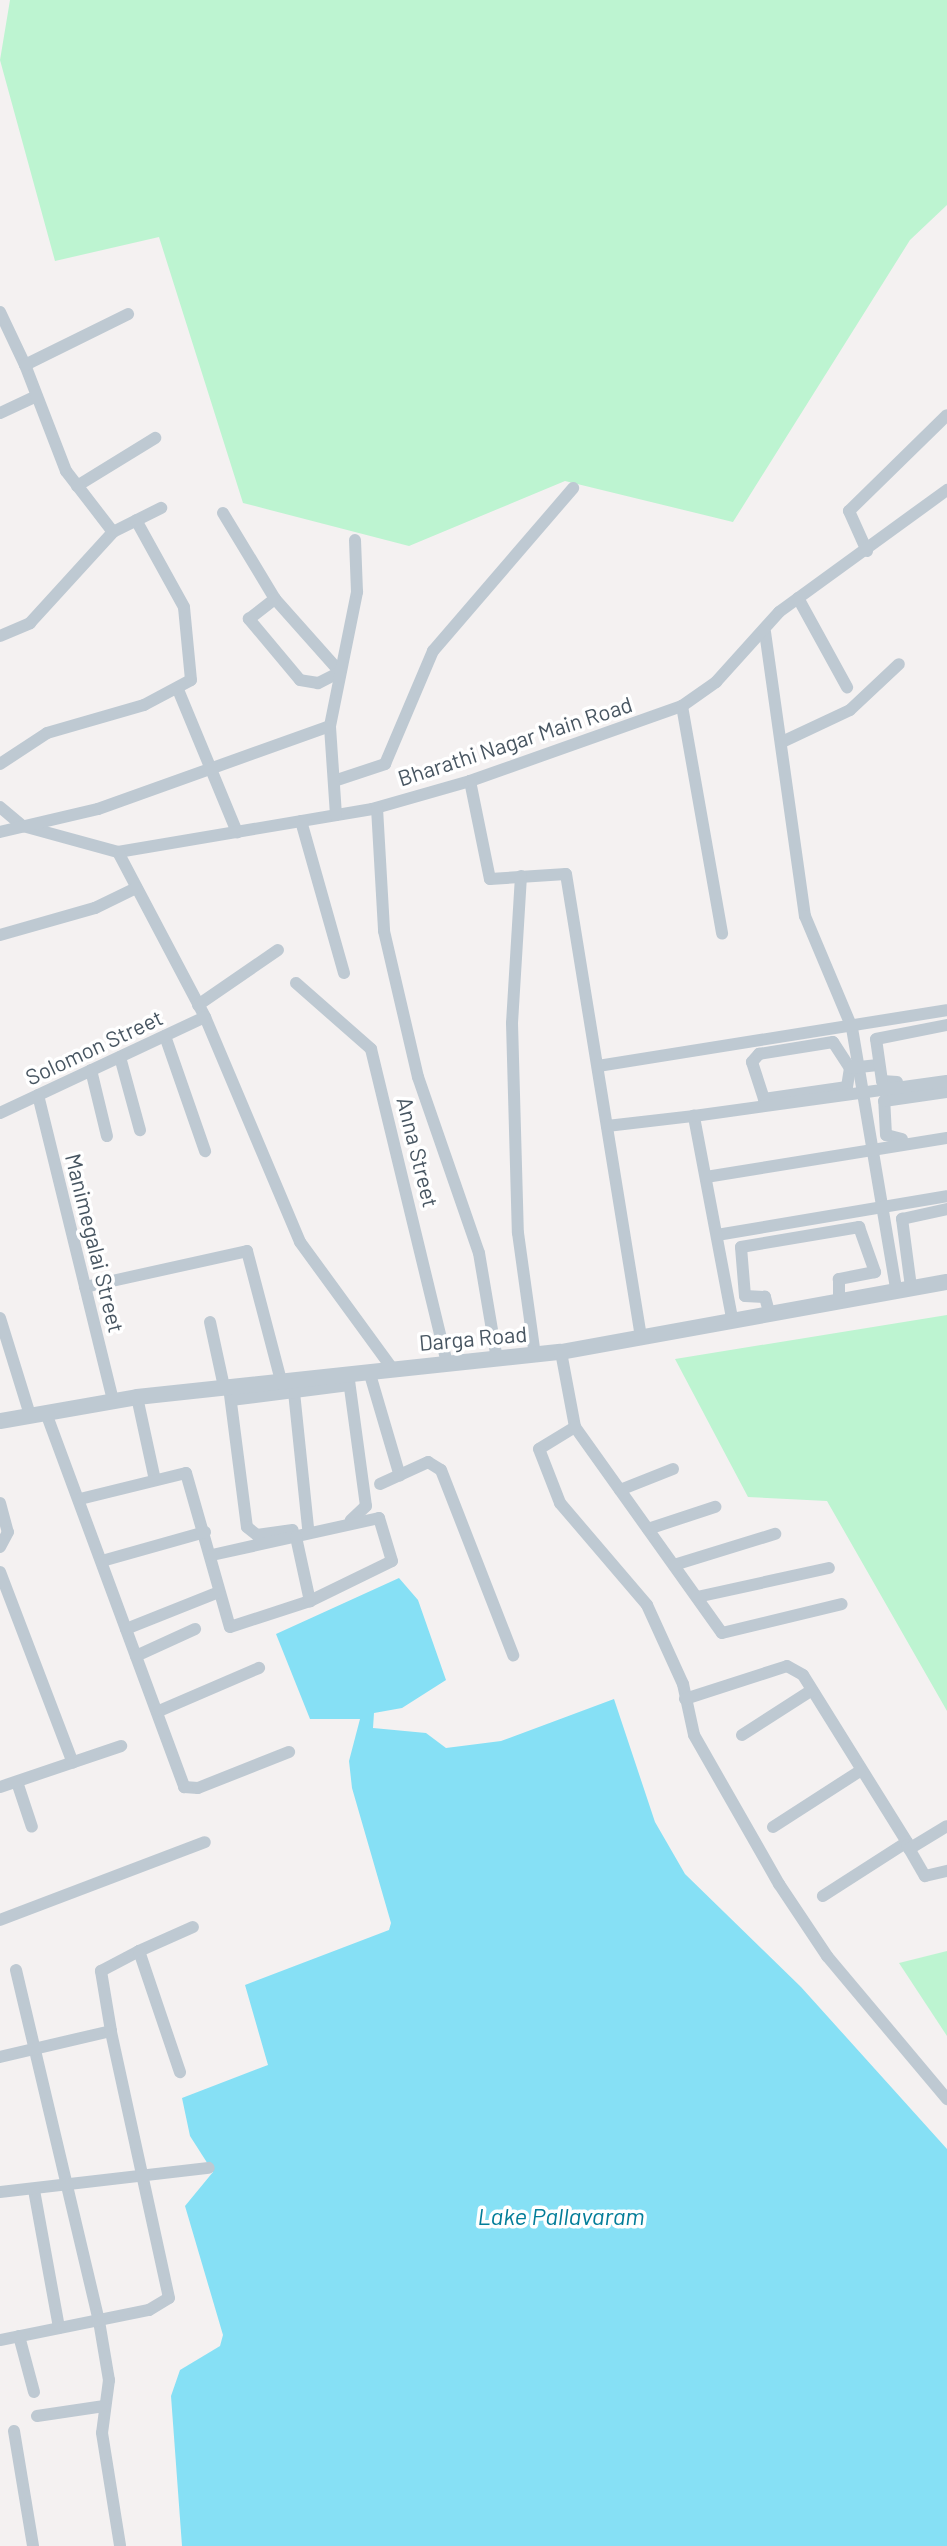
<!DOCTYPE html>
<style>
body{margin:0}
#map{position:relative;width:947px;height:2546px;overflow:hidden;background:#f4f1f1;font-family:Barlow,sans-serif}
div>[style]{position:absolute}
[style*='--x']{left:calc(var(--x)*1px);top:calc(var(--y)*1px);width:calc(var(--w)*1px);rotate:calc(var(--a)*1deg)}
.green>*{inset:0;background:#bdf4d1}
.water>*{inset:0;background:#86e0f5}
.minor>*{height:12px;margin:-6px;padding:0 6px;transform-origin:6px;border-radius:6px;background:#bec9d2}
.tertiary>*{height:16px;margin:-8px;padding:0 8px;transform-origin:8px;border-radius:8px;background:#bec9d2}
span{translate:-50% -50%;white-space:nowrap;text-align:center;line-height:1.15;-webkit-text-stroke:7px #fff;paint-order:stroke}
.street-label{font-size:22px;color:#475561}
.water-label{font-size:24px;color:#037d99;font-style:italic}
</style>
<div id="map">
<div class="green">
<div style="clip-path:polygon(10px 0,947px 0,947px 205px,910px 240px,733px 522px,565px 481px,409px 546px,243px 503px,159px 237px,55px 261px,0 60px)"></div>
<div style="clip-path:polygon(947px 1315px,947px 1711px,827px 1501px,748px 1497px,675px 1359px)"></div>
<div style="clip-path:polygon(947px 1951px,947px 2036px,899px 1963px)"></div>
</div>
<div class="water">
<div style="clip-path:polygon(399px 1578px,418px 1600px,446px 1680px,402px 1708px,374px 1713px,373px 1728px,426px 1733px,446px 1748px,501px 1741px,614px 1699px,655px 1822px,685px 1874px,801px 1987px,947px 2149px,947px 2546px,182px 2546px,171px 2396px,180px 2370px,220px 2346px,223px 2335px,185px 2206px,213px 2172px,190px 2136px,182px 2098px,268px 2065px,245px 1985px,389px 1930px,391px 1923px,352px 1788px,349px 1761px,360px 1719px,310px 1719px,276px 1634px)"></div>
</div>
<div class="minor">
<div style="--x:0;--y:312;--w:59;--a:64.7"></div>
<div style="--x:0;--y:413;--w:35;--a:-25"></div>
<div style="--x:77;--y:486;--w:92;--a:-31.6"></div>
<div style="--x:223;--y:513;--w:100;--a:58.8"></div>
<div style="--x:275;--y:599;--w:98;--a:48.3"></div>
<div style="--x:340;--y:672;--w:25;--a:153"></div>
<div style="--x:318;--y:683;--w:18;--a:-171"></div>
<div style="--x:300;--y:680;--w:80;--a:-129.9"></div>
<div style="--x:249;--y:619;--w:33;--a:-38"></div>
<div style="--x:113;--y:532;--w:77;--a:-127.6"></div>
<div style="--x:66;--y:471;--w:114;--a:-111.1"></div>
<div style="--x:25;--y:365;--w:115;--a:-26.3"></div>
<div style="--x:867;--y:551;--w:44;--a:-114.2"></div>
<div style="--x:849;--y:511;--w:137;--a:-44.4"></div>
<div style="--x:798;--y:598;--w:102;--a:61.2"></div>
<div style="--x:765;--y:632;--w:287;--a:82"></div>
<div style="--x:805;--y:916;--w:121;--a:67.2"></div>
<div style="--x:852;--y:1028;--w:264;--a:80.4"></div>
<div style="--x:0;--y:636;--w:33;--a:-23"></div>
<div style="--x:30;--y:623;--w:123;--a:-47.6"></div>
<div style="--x:113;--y:532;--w:54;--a:-26.6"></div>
<div style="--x:179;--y:692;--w:152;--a:67.5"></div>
<div style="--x:682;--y:706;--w:231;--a:80"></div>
<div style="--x:782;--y:742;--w:75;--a:-25.2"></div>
<div style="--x:850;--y:710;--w:67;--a:-43.2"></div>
<div style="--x:0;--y:764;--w:56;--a:-33.4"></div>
<div style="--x:47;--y:733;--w:101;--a:-16.1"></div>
<div style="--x:144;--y:705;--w:53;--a:-28"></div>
<div style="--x:191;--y:680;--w:73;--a:-95.5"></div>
<div style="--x:184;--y:607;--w:99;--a:-118.9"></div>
<div style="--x:334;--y:781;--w:54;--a:-18.4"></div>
<div style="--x:385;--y:764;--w:123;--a:-67"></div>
<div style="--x:433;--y:651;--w:215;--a:-49.3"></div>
<div style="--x:470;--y:781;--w:100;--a:78.5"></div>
<div style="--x:490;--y:879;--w:76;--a:-3.8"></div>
<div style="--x:566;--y:874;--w:468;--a:80.8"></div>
<div style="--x:0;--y:807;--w:30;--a:40"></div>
<div style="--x:23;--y:826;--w:98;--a:15.3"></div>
<div style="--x:118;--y:852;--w:258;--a:-9.6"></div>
<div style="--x:372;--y:809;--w:102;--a:-15.9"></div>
<div style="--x:470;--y:781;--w:225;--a:-19.5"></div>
<div style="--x:682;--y:706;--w:42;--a:-35.2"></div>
<div style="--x:716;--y:682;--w:94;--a:-48"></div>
<div style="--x:779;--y:612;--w:208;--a:-36"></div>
<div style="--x:377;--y:808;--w:123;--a:86.7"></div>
<div style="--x:384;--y:931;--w:150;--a:76.9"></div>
<div style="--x:418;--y:1077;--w:186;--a:70.9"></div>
<div style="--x:479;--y:1253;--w:108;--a:80.4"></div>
<div style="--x:336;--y:815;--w:89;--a:-93.9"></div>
<div style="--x:330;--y:726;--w:137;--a:-78.6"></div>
<div style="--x:357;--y:592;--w:52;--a:-92.2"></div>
<div style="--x:301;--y:821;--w:158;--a:74.2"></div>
<div style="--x:0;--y:832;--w:101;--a:-13.2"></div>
<div style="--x:98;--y:809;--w:246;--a:-19.7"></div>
<div style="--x:118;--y:852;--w:187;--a:62.2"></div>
<div style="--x:205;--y:1017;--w:244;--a:67.1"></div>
<div style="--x:300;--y:1242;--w:156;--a:53.9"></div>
<div style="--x:521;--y:876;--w:147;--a:93.5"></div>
<div style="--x:512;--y:1023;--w:210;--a:88.4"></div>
<div style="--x:518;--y:1233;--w:123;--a:82.1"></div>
<div style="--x:0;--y:935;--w:99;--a:-15.9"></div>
<div style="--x:95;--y:908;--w:46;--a:-26"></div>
<div style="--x:296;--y:983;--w:100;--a:41.3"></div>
<div style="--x:371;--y:1049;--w:323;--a:76.4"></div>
<div style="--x:198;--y:1005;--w:97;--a:-34.5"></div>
<div style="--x:165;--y:1036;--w:122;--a:70.8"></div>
<div style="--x:120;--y:1057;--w:76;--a:74.7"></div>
<div style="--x:598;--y:1066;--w:353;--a:-9.1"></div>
<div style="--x:850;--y:1068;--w:19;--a:99"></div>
<div style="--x:847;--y:1087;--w:84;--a:171.8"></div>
<div style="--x:764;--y:1099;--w:39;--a:-108"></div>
<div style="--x:752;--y:1062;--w:11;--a:-49"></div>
<div style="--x:759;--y:1054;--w:75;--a:-9.2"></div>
<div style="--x:833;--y:1042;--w:31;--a:57"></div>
<div style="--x:850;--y:1068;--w:28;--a:-6"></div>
<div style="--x:91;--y:1070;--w:68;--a:76.4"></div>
<div style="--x:897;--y:1082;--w:15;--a:-176"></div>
<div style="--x:882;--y:1081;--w:42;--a:-98.1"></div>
<div style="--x:876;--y:1039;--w:72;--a:-11.2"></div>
<div style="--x:38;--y:1095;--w:315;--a:76.2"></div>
<div style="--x:0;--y:1113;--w:226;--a:-25.1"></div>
<div style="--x:607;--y:1126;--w:88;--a:-6.6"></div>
<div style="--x:902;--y:1139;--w:16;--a:-166"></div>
<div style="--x:886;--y:1135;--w:34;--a:-93"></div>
<div style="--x:884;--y:1101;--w:64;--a:-8.1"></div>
<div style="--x:706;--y:1177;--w:244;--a:-9.2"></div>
<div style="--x:717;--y:1235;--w:233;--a:-9.6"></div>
<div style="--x:85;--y:1287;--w:166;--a:-12.5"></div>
<div style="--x:247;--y:1251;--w:134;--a:75.3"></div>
<div style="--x:911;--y:1287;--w:69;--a:-97.5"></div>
<div style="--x:902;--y:1219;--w:46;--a:-12.5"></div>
<div style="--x:769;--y:1312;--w:16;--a:-105"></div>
<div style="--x:765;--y:1297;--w:20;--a:-177"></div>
<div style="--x:745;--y:1296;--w:49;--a:-94.7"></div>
<div style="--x:741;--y:1247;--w:120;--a:-9.6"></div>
<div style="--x:859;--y:1227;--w:48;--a:70.4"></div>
<div style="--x:875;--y:1272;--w:37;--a:169"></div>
<div style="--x:839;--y:1279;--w:20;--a:90"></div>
<div style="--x:0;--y:1318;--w:102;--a:72.8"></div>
<div style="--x:732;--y:1318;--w:206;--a:-100.7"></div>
<div style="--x:694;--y:1116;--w:255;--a:-7.9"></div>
<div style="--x:210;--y:1322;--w:66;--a:77.8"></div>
<div style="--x:561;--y:1352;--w:76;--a:79.4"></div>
<div style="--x:575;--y:1427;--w:42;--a:148.6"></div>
<div style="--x:539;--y:1449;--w:58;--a:68.7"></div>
<div style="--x:560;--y:1503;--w:134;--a:49.5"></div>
<div style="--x:647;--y:1605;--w:87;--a:65.5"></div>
<div style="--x:683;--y:1684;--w:52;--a:77.8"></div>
<div style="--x:694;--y:1735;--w:172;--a:60.3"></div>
<div style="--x:779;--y:1884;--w:87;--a:56.3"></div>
<div style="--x:827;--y:1956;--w:187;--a:50"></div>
<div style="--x:369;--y:1371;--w:109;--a:73.6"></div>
<div style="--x:348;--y:1373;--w:134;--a:82.3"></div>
<div style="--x:366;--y:1506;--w:21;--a:137"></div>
<div style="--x:229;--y:1387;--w:141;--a:82.7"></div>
<div style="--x:247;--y:1527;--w:13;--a:39"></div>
<div style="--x:257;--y:1535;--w:36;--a:-8"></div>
<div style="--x:294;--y:1392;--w:137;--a:84.1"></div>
<div style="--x:137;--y:1397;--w:85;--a:77.8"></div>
<div style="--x:231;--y:1400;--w:119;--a:-7.2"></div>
<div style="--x:46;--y:1413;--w:399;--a:69.7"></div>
<div style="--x:184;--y:1787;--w:14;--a:4"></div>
<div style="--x:198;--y:1788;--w:98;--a:-21.6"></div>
<div style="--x:575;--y:1427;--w:253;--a:54.5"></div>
<div style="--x:722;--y:1633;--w:123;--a:-13.6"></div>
<div style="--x:380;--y:1484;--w:53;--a:-24.6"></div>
<div style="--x:428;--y:1462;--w:15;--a:32"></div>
<div style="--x:441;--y:1470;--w:199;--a:68.7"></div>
<div style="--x:620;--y:1490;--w:57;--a:-21.6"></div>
<div style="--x:80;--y:1499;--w:109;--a:-13.8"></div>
<div style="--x:186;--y:1473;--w:160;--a:74.1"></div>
<div style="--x:230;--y:1627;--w:84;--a:-18"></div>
<div style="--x:310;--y:1601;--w:91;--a:-26"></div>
<div style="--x:392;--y:1561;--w:45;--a:-106.8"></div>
<div style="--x:379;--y:1518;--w:171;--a:167.5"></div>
<div style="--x:0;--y:1503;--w:30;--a:75"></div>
<div style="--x:8;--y:1532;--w:17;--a:118"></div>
<div style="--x:648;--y:1529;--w:71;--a:-18.2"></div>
<div style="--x:296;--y:1537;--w:66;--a:77.7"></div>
<div style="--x:102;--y:1561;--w:107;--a:-15.7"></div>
<div style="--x:674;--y:1565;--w:106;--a:-17.1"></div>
<div style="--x:0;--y:1572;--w:204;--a:69.1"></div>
<div style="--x:697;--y:1597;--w:135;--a:-12.4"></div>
<div style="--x:126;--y:1629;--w:100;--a:-21.7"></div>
<div style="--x:136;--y:1656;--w:65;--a:-24.6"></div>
<div style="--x:685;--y:1699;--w:107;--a:-17.9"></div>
<div style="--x:787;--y:1666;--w:18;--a:29"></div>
<div style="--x:803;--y:1675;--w:197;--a:58.1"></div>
<div style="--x:907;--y:1842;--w:100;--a:147.3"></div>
<div style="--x:159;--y:1711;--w:109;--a:-23.3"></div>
<div style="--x:742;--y:1735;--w:83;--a:-32.7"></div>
<div style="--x:17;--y:1782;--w:47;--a:71.6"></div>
<div style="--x:0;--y:1787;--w:128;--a:-18.7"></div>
<div style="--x:773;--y:1827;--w:103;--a:-32.8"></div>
<div style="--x:907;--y:1845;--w:36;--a:60"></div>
<div style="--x:925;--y:1876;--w:23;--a:-13"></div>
<div style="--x:909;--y:1849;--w:44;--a:-31.2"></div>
<div style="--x:0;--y:1920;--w:219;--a:-20.8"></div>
<div style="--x:139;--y:1951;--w:59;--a:-24"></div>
<div style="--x:16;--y:1970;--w:361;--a:76.7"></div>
<div style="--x:99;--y:2321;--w:60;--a:80.4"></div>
<div style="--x:109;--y:2380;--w:53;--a:97.5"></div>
<div style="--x:102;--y:2433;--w:114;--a:80.9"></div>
<div style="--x:0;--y:2057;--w:114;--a:-13.2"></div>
<div style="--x:111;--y:2031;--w:61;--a:-99.5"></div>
<div style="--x:101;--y:1971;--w:43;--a:-27.8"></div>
<div style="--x:139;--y:1951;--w:128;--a:71.3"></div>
<div style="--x:34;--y:2190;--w:140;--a:79.7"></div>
<div style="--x:0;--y:2192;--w:210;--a:-6.6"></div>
<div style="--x:19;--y:2336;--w:58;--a:75"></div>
<div style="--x:0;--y:2340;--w:152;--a:-11.4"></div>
<div style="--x:149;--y:2310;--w:23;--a:-31"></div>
<div style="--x:169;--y:2298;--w:273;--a:-102.3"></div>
<div style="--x:37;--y:2416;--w:68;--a:-8.5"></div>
<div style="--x:14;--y:2431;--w:117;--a:80.6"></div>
</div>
<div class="tertiary">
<div style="--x:0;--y:1421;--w:139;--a:-9.9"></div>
<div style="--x:137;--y:1397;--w:426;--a:-6.1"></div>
<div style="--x:561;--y:1352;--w:392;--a:-10.3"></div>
</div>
<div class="street-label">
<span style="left:515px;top:741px;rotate:-18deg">Bharathi Nagar Main Road</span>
<span style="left:94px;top:1047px;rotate:-25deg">Solomon Street</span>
<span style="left:418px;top:1152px;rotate:76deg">Anna Street</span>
<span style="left:95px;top:1243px;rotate:76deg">Manimegalai Street</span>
<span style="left:473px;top:1338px;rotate:-5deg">Darga Road</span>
</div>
<div class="water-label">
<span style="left:561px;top:2216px">Lake Pallavaram</span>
</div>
</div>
